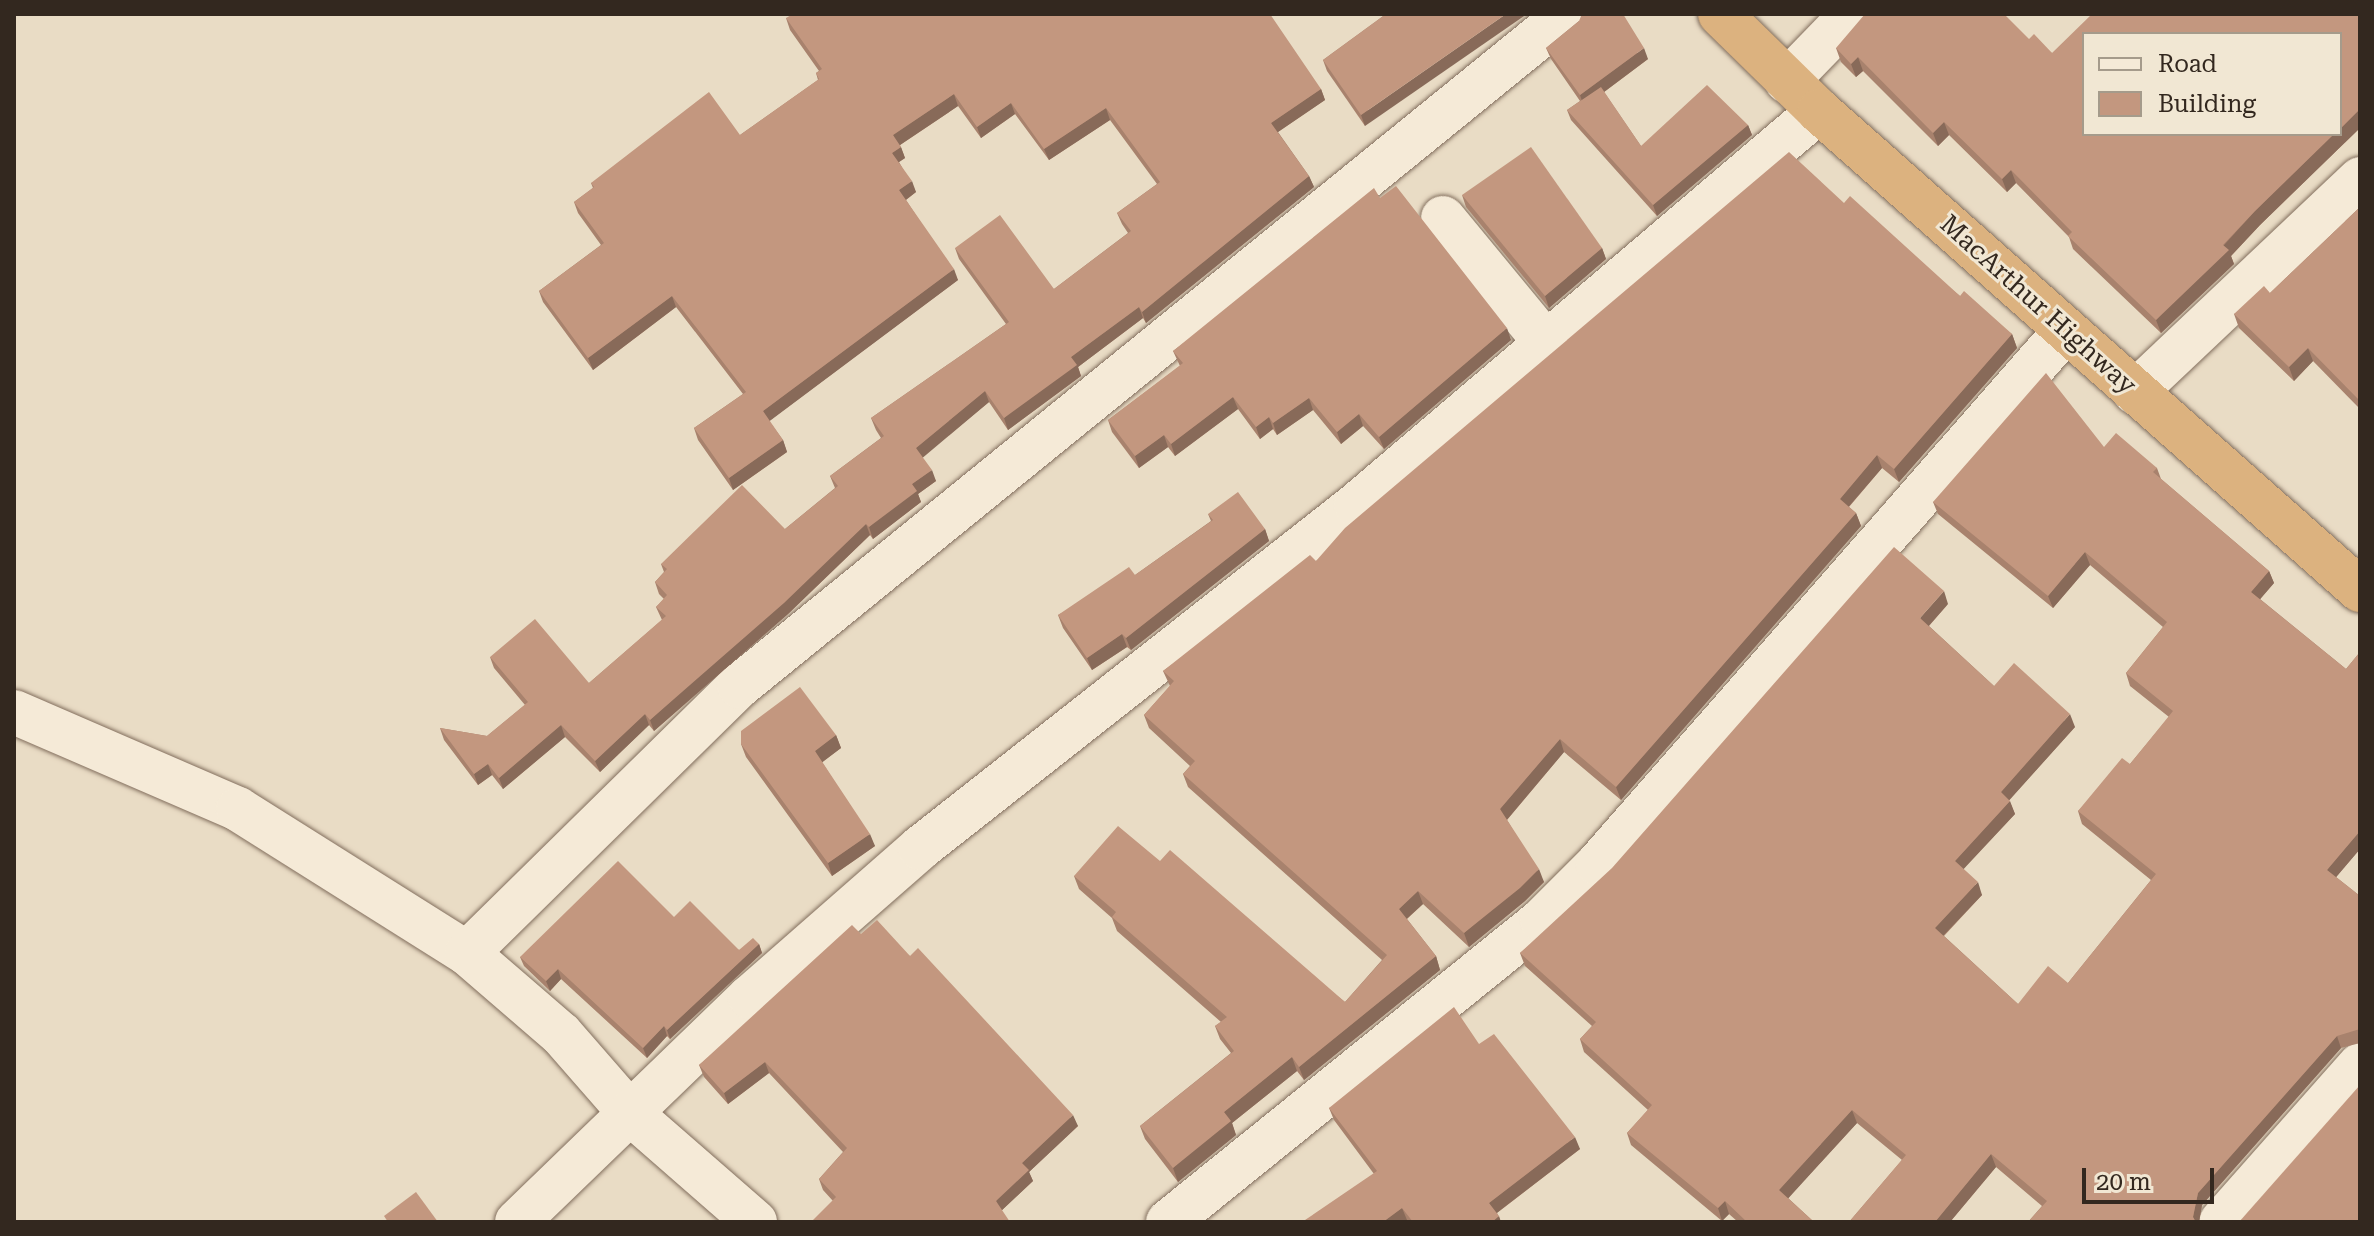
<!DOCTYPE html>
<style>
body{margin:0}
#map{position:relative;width:2374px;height:1236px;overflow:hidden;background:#e9dcc5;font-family:"Roboto Serif",serif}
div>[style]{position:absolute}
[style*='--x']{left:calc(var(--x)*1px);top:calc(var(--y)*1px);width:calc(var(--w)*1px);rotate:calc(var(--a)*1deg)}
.roads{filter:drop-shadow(0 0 2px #826e5d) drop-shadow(0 0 2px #826e5d)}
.minor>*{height:44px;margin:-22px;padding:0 22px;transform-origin:22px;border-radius:22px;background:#f5ead7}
.trunk>*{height:44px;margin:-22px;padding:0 22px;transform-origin:22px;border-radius:22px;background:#dcb27f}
.wall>*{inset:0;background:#a8826d}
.shaded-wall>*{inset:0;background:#886a59}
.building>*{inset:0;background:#c3977f}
span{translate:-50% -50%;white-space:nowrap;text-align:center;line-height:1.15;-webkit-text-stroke:6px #f1e7d3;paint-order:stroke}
.street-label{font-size:26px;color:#33281f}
.frame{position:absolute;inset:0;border:16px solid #33281f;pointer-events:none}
.legend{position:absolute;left:2082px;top:32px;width:260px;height:104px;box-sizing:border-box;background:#f1e7d3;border:2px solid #a59b8b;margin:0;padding:10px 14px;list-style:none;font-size:24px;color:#33281f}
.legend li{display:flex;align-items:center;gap:16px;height:40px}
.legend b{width:40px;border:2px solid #a59b8b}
.scale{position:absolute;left:2082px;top:1168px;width:132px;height:36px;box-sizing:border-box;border:4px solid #33281f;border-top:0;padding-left:10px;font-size:24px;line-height:28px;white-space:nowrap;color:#33281f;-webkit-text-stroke:6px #f1e7d3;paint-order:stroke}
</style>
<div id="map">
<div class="roads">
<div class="minor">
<div style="--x:1787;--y:81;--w:93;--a:-45.9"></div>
<div style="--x:1443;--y:218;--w:162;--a:50.5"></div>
<div style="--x:2135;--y:392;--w:310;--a:-43.4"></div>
<div style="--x:14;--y:712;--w:244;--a:23.4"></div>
<div style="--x:238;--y:809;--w:271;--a:32.2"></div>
<div style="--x:467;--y:953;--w:124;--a:40.8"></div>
<div style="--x:561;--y:1034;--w:105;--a:48.9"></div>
<div style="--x:630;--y:1113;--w:166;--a:41.1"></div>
<div style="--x:467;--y:953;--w:381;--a:-44.5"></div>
<div style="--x:739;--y:686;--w:1066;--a:-39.06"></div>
<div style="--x:517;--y:1222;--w:324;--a:-44"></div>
<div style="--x:750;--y:997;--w:226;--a:-41.2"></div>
<div style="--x:920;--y:848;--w:555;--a:-38.19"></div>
<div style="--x:1356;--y:505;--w:608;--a:-40.4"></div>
<div style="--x:1168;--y:1222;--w:481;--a:-38.9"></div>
<div style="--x:1542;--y:920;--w:79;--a:-45"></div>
<div style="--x:1598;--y:864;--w:710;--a:-48.77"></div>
<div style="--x:2221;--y:1222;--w:210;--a:-48.5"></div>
</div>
<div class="trunk">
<div style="--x:1720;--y:14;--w:139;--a:44.4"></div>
<div style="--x:1819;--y:111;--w:723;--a:41.52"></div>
</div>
</div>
<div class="wall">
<div style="clip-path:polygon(1386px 14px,1365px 126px,1327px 71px,1323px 60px)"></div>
<div style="clip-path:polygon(2360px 14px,2360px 128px,2260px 225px,2231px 256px,2234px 264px,2161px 333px,2073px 249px,2069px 237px,2016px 183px,2007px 192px,1949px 135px,1938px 146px,1863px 71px,1856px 77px,1841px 62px,1836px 48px,2029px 39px,2052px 53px)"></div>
<div style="clip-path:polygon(786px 18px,1321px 89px,1325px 100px,1278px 132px,1309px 176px,1314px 187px,1146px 323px,1143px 318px,1078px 367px,1081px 376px,1008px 430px,989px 402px,922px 457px,936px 481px,918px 494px,921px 502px,873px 539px,870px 535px,788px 614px,654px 731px,649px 725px,600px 772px,565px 737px,503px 789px,492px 775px,478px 785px,444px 740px,440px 728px,487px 736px,525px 705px,494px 668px,490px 657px,589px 683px,662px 620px,656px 607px,664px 599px,659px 594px,655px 582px,664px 572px,661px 564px,785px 529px,835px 488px,830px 476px,881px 438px,876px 430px,871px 418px,1006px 324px,959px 259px,955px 248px,1054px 289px,1128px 233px,1122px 224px,1117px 213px,1157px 184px,1110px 120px,1049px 160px,1015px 114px,981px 138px,958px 106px,900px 145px,905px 158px,899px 162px,916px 192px,906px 200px,958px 280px,769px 421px,783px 440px,787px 452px,733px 490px,698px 440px,694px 428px,743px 394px,676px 307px,593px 370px,543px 302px,539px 291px,601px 245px,578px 213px,574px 202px,593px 188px,591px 183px,740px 135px,818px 80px,816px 73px,819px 71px,790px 30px)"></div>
<div style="clip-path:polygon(1579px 21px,1648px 59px,1604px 92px,1641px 146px,1748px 125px,1752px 135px,1657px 216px,1571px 120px,1567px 110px,1580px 101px,1551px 59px,1546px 48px)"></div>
<div style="clip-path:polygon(1462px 195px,1602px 248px,1606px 259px,1549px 308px,1466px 207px)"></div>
<div style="clip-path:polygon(1380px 198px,1511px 340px,1384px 449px,1363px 426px,1341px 444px,1313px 410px,1277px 435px,1273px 429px,1260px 439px,1238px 409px,1175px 456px,1168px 447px,1139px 468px,1112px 432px,1108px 420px,1180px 366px,1173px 351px)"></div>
<div style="clip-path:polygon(1844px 203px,1960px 296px,2012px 334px,2017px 348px,1899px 482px,1882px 468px,1849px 507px,1856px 513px,1861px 526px,1621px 800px,1564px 752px,1507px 820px,1544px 882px,1525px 901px,1469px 947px,1423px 904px,1407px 919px,1436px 956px,1440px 970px,1304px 1080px,1297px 1071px,1232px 1123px,1236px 1135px,1178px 1182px,1145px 1139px,1140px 1126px,1231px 1053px,1220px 1039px,1215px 1026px,1221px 1022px,1117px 931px,1112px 918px,1079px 889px,1074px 876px,1160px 861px,1345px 1002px,1382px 960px,1188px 787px,1183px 774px,1190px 766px,1149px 728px,1144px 715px,1170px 686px,1163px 671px,1316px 561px)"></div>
<div style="clip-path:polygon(2360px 207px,2360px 409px,2313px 361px,2294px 381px,2239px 328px,2234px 314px,2270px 293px)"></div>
<div style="clip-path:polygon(2104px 447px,2157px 468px,2161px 479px,2269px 571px,2274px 583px,2260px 599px,2346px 669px,2360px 652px,2360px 849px,2336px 877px,2360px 896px,2360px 1043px,2341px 1048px,2202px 1205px,2199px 1222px,2028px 1222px,2042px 1206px,1996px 1167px,1950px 1222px,1849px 1222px,1902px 1160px,1857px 1123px,1788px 1198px,1814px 1222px,1738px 1222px,1729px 1214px,1722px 1221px,1631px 1145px,1627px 1133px,1648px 1110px,1584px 1052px,1580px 1039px,1592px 1026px,1525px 966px,1520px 953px,1948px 604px,1929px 626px,1994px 686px,2075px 727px,2009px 800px,2015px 814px,1963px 869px,1982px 895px,1944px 936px,2018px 1004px,2068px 983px,2151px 880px,2082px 824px,2078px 811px,2130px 764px,2169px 717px,2130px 686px,2126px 673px,2163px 627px,2090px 565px,2053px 608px,1938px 514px,1933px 502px)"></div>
<div style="clip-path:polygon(1208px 514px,1265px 529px,1269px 541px,1131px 650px,1127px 647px,1092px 670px,1063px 628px,1058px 615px,1135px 575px,1211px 521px)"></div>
<div style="clip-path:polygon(836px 735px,841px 748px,822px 762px,875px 846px,832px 876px,746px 757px,741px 744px)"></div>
<div style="clip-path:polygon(674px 917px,739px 950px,759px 944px,762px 953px,670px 1039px,667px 1036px,647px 1058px,561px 979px,550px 991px,524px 966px,520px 957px)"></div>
<div style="clip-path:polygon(861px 934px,910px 956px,1078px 1126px,1029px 1172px,1033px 1181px,1002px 1210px,833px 1201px,823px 1190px,819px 1179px,843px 1152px,769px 1073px,728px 1104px,704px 1077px,699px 1065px)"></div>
<div style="clip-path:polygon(1479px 1044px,1580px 1149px,1497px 1213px,1501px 1222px,1408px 1222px,1407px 1220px,1404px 1222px,1305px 1222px,1374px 1174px,1334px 1120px,1329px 1108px)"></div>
</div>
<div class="shaded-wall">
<div style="clip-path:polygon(1506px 14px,1527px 14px,1365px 126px,1361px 115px)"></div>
<div style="clip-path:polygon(1644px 48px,1648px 59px,1584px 107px,1580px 95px)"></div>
<div style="clip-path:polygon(1858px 57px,1863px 71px,1856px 77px,1851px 64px)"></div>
<div style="clip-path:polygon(1321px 89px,1325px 100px,1275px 134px,1271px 123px)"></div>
<div style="clip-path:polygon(954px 94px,958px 106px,897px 147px,893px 135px)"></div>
<div style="clip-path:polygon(1011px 103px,1015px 114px,981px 138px,977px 127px)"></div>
<div style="clip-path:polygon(1106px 108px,1110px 120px,1049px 160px,1044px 149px)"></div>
<div style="clip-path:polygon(2360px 109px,2360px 128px,2260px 225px,2231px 256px,2234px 264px,2161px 333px,2156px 320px,2255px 211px,2334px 134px,2340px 134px,2340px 129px)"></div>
<div style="clip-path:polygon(1944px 122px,1949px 135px,1938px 146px,1933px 133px)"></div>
<div style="clip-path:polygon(1748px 125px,1752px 135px,1657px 216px,1653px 205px)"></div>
<div style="clip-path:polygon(901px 147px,905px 158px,896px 164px,892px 153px)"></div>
<div style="clip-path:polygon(2011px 170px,2016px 183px,2007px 192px,2002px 179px)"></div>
<div style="clip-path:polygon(1309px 176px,1314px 187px,1146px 323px,1142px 312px)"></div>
<div style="clip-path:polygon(912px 181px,916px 192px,903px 202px,899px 190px)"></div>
<div style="clip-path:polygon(1602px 248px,1606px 259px,1549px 308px,1545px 296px)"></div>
<div style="clip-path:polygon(954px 269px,958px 280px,767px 423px,763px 411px)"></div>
<div style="clip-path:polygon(672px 296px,676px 307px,593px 370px,588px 358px)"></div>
<div style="clip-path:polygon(1139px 307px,1143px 318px,1078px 367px,1081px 376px,1008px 430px,1004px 418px,1071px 357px)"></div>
<div style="clip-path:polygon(1507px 328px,1511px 340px,1384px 449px,1379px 437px)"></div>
<div style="clip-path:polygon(2012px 334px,2017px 348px,1899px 482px,1894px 469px)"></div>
<div style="clip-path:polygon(2308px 348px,2313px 361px,2294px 381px,2289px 367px)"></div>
<div style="clip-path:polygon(985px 391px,989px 402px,920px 460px,916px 448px)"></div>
<div style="clip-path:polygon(1233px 397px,1238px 409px,1175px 456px,1171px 444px)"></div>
<div style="clip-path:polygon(1309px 398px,1313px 410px,1277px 435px,1273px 423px)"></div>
<div style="clip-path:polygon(1359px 414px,1363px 426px,1341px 444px,1337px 432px)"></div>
<div style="clip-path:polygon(1269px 417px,1273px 429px,1260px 439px,1256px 427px)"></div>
<div style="clip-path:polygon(1164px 435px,1168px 447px,1139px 468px,1135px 456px)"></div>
<div style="clip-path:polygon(783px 440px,787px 452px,733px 490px,729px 478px)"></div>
<div style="clip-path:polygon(1877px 455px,1882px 468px,1844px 512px,1840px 499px)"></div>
<div style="clip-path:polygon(932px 470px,936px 481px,918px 494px,921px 502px,873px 539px,869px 527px,912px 484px)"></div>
<div style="clip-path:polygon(1856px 513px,1861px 526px,1621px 800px,1616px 787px)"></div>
<div style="clip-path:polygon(866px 524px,870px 535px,788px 614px,654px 731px,650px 720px)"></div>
<div style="clip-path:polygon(1265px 529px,1269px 541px,1131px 650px,1126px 638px)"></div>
<div style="clip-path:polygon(2085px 552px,2090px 565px,2053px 608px,2048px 596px)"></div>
<div style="clip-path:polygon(2269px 571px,2274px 583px,2256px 604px,2251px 592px)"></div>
<div style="clip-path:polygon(1944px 591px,1948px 604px,1925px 630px,1920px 618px)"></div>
<div style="clip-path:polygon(1122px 634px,1127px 647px,1092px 670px,1087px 658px)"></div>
<div style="clip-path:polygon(645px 714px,649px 725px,600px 772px,595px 761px)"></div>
<div style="clip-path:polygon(2070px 714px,2075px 727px,2005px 805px,2001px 792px)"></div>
<div style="clip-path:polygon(561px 725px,565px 737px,503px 789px,499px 778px)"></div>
<div style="clip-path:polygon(836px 735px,841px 748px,820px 764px,815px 751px)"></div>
<div style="clip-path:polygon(1560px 739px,1564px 752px,1505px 822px,1500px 809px)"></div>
<div style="clip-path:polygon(488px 764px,492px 775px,478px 785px,474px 774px)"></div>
<div style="clip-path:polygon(2010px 801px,2015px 814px,1959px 874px,1955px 861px)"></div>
<div style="clip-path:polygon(2360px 831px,2360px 849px,2332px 882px,2327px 870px)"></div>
<div style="clip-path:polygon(870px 834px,875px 846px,832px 876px,828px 863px)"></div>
<div style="clip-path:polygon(1539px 869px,1544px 882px,1525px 901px,1469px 947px,1464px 933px)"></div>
<div style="clip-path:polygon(1978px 882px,1982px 895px,1939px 940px,1935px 928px)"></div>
<div style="clip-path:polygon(1418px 891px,1423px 904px,1403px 922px,1399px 909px)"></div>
<div style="clip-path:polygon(759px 944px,762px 953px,670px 1039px,667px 1030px)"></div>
<div style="clip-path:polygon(1436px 956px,1440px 970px,1304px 1080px,1299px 1067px)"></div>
<div style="clip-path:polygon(558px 969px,561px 979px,550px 991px,546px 981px)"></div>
<div style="clip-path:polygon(664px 1026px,667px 1036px,647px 1058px,643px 1048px)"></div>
<div style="clip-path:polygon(2337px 1036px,2341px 1048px,2202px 1205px,2199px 1222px,2195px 1222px,2193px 1217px,2198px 1193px)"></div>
<div style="clip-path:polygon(1292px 1057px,1297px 1071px,1232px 1123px,1236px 1135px,1178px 1182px,1173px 1168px,1224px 1112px)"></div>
<div style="clip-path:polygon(765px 1062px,769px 1073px,728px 1104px,724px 1093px)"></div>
<div style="clip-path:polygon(1852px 1110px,1857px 1123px,1784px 1203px,1779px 1190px)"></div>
<div style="clip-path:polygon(1073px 1115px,1078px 1126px,1029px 1172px,1033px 1181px,1000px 1212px,996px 1201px,1022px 1163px)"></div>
<div style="clip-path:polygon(1575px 1137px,1580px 1149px,1494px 1215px,1489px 1203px)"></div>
<div style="clip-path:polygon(1991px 1154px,1996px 1167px,1950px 1222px,1935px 1222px)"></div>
<div style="clip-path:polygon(1725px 1201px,1729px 1214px,1722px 1221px,1718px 1208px)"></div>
<div style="clip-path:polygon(1402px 1208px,1407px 1220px,1404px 1222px,1383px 1222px)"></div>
<div style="clip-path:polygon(1499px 1216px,1501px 1222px,1492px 1222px)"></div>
</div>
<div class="building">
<div style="clip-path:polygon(793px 14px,1270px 14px,1321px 89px,1271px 123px,1309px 176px,1142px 312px,1139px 307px,1071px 357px,1077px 365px,1004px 418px,985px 391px,916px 448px,932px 470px,912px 484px,917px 491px,869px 527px,866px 524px,784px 603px,650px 720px,645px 714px,595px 761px,561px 725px,499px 778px,488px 764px,474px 774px,440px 728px,487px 736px,528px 702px,490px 657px,535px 619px,589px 683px,666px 616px,656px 607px,667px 595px,655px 582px,667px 569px,661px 564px,742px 485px,785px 529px,838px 486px,830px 476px,884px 436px,871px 418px,1009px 322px,955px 248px,1000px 215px,1054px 289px,1131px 231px,1117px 213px,1160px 182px,1106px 108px,1044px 149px,1011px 103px,977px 127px,954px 94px,893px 135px,901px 147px,892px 153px,912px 181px,899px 190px,954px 269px,763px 411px,783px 440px,729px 478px,694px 428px,746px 392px,672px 296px,588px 358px,539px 291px,604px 243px,574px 202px,594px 187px,591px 183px,709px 92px,740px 135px,819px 79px,816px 73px,822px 69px,786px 18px)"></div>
<div style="clip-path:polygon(1386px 14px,1506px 14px,1361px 115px,1323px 60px)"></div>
<div style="clip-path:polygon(1582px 14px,1623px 14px,1644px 48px,1580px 95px,1546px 48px,1579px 21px)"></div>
<div style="clip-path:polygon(1865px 14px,2004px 14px,2029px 39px,2034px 34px,2052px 53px,2092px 14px,2360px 14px,2360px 109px,2340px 129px,2340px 34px,2084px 34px,2084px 134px,2334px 134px,2255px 211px,2223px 245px,2229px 250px,2156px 320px,2068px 236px,2072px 232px,2011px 170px,2002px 179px,1944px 122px,1933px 133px,1858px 57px,1851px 64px,1836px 48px)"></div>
<div style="clip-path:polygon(1707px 85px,1748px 125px,1653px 205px,1567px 110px,1601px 87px,1641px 146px)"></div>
<div style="clip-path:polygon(1531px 147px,1602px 248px,1545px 296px,1462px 195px)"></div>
<div style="clip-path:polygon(1789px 152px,1844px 203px,1850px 196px,1960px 296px,1964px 291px,2012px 334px,1894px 469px,1877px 455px,1840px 499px,1856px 513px,1616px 787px,1560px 739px,1500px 809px,1539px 869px,1520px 888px,1464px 933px,1418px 891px,1399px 909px,1436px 956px,1299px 1067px,1292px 1057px,1224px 1112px,1231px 1121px,1173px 1168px,1140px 1126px,1234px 1051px,1215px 1026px,1227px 1017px,1112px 917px,1116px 912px,1074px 876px,1118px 826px,1160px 861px,1170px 850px,1345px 1002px,1387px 955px,1183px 774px,1195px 761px,1144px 715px,1174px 681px,1163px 671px,1310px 555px,1316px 561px,1345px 528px)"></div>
<div style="clip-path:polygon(1396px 186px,1507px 328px,1379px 437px,1359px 414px,1337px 432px,1309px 398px,1273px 423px,1269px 417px,1256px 427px,1233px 397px,1171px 444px,1164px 435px,1135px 456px,1108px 420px,1183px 363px,1173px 351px,1374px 188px,1380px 198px)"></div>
<div style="clip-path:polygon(2360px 207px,2360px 401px,2308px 348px,2289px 367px,2234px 314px,2264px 286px,2270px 293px)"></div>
<div style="clip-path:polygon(2046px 373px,2104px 447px,2116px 433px,2157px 468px,2153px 472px,2269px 571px,2251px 592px,2346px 669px,2360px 652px,2360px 831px,2327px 870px,2360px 896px,2360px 1029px,2337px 1036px,2198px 1193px,2193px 1217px,2196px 1222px,2028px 1222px,2047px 1201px,1991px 1154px,1935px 1222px,1849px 1222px,1906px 1155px,1852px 1110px,1779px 1190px,1814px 1222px,1747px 1222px,1725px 1201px,1718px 1208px,1627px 1133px,1652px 1105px,1580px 1039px,1596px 1022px,1520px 953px,1612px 868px,1894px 547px,1944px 591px,1920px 618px,1994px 686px,2014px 663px,2070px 714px,2001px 792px,2010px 801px,1955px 861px,1978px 882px,1935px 928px,2018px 1004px,2048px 966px,2068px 983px,2156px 874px,2078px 811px,2122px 758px,2130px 764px,2173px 711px,2126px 673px,2167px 622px,2085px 552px,2048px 596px,1933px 502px)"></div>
<div style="clip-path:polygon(1238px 492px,1265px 529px,1126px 638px,1122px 634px,1087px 658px,1058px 615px,1129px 567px,1135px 575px,1213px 520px,1208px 514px)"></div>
<div style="clip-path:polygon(800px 687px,836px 735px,815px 751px,870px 834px,828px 863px,741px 744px,741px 731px)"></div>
<div style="clip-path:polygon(618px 861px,674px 917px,690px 901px,739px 950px,753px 938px,759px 944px,667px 1030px,664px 1026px,643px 1048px,558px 969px,546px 981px,520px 957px)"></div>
<div style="clip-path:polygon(877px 920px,910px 956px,918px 948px,1073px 1115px,1022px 1163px,1029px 1170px,996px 1201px,1010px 1222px,811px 1222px,836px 1197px,819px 1179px,847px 1148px,765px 1062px,724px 1093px,699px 1065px,852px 925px,861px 934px)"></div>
<div style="clip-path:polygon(1454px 1007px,1479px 1044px,1494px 1034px,1575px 1137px,1489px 1203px,1499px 1216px,1492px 1222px,1413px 1222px,1402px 1208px,1383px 1222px,1306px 1222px,1305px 1220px,1377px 1171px,1329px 1108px)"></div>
<div style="clip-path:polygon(2360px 1085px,2360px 1222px,2239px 1222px)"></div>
<div style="clip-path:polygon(416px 1192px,438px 1222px,388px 1222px,384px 1216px)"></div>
</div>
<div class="street-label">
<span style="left:2038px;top:305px;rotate:42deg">MacArthur Highway</span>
</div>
<div class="frame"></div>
<ul class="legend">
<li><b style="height:10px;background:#f5ead7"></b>Road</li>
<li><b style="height:22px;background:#c3977f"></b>Building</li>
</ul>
<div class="scale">20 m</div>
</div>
